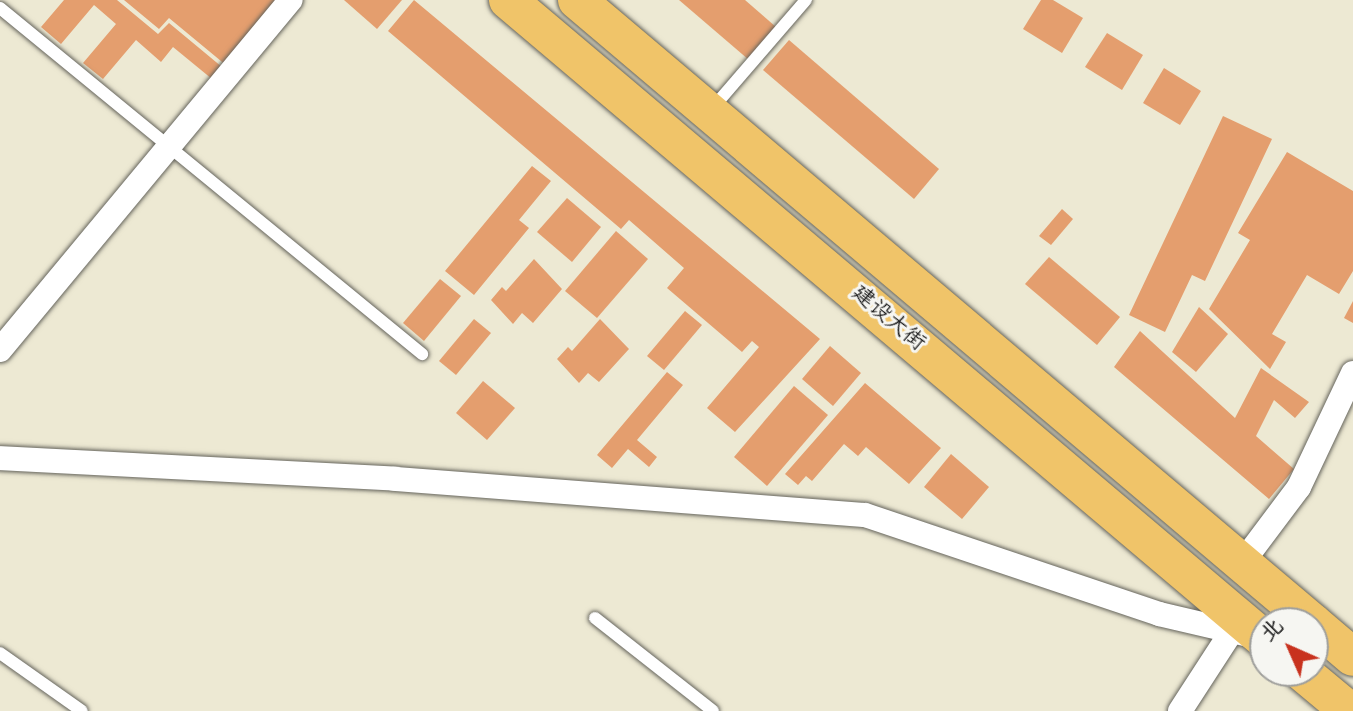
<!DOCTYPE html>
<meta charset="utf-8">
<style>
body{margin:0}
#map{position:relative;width:1353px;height:711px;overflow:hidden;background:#ede9d3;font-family:"Gochi Hand","LXGW WenKai TC",sans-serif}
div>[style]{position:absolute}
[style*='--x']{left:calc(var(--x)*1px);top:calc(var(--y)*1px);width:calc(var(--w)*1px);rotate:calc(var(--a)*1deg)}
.building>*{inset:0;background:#e49e6e}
.roads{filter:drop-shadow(0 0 2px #65645c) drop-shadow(0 0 2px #65645c)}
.service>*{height:12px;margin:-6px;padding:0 6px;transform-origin:6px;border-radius:6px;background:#fff}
.minor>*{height:24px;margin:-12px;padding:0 12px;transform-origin:12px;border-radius:12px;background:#fff}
.primary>*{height:38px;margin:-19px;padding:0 19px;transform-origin:19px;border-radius:19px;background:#f0c469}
span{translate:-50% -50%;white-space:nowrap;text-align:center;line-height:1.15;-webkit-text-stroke:6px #f6f6f2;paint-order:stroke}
.street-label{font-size:22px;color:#1c1c1c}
.north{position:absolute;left:1249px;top:607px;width:80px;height:80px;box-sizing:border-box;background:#f6f6f2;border:2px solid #9f9f9c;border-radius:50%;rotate:315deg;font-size:22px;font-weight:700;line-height:32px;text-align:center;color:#1c1c1c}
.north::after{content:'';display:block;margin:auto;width:28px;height:36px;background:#c8321e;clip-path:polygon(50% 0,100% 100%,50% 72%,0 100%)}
</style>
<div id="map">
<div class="building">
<div style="clip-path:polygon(64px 0,117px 0,158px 34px,169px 23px,222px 67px,212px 79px,173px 47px,161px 62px,136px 40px,103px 79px,83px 63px,116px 24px,94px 5px,61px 44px,41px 27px)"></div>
<div style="clip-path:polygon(124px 0,282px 0,227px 66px,169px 18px,159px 29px)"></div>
<div style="clip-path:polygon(344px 0,402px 0,377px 29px)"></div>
<div style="clip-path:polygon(414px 0,820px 339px,735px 432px,707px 408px,759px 347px,752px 341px,742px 352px,667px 288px,684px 268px,629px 220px,621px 229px,388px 31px)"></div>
<div style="clip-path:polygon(679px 0,745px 0,776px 27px,749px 60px)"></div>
<div style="clip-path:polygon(1041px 0,1053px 0,1083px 18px,1062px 53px,1023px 29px)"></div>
<div style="clip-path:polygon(1107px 33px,1143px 55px,1122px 90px,1085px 67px)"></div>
<div style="clip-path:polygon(789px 40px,939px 169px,914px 199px,763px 70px)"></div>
<div style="clip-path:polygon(1164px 68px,1201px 91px,1180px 125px,1143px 103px)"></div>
<div style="clip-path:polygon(1223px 116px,1272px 139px,1205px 281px,1192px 275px,1165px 332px,1129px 315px)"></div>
<div style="clip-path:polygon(1287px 152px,1353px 191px,1353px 271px,1339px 294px,1307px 275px,1272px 334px,1286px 342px,1270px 369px,1209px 309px,1250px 240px,1238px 233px)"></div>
<div style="clip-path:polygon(532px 166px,551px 181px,519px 220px,529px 228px,474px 295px,445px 271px)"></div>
<div style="clip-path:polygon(567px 198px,601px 227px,572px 262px,537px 232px)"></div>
<div style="clip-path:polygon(1062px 209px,1073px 219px,1051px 245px,1039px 236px)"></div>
<div style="clip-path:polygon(616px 231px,648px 259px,597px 318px,565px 291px)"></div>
<div style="clip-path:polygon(1049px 257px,1120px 317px,1097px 345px,1025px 284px)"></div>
<div style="clip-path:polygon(534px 259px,562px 289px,533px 323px,522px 313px,513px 324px,491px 300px,502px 287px,506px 291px)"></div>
<div style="clip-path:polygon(440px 279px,461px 296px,424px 341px,403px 323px)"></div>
<div style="clip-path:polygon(1353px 301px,1353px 323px,1344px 318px)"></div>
<div style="clip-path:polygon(1199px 307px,1228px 334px,1196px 372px,1172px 352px)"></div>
<div style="clip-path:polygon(685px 311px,702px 325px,664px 370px,647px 356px)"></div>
<div style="clip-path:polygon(474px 319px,491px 333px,456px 375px,439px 361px)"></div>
<div style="clip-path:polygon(600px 319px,629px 349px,599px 382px,588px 373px,579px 383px,557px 359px,568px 347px,572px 351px)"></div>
<div style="clip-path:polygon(1140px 331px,1235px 418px,1261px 368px,1309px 402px,1295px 418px,1274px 400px,1256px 436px,1294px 469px,1269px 499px,1114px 367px)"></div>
<div style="clip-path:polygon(830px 346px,861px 373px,833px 406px,802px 379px)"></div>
<div style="clip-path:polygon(667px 372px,683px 385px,637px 440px,657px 457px,649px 467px,628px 449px,612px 468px,597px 455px)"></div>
<div style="clip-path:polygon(483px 381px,515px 408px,487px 440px,456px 413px)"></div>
<div style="clip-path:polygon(865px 383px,941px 448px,909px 484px,866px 447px,858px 456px,844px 444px,812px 481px,806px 476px,798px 485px,785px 474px)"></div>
<div style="clip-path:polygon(794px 386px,828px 415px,767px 486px,734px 457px)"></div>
<div style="clip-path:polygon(951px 454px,989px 487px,962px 519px,924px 487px)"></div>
</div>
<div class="roads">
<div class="service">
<div style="--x:0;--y:8;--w:546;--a:39.35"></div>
<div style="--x:711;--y:110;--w:145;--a:-49.2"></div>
<div style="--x:595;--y:618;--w:150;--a:38.2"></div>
<div style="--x:0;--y:653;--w:100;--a:35.3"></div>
</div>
<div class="minor">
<div style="--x:0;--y:350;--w:455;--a:-50.3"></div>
<div style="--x:0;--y:458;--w:396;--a:3"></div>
<div style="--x:395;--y:479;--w:471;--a:4.4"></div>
<div style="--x:865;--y:515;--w:310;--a:18.6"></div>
<div style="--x:1159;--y:614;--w:97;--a:13.2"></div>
<div style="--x:1242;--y:563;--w:95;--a:-53.1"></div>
<div style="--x:1299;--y:487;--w:126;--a:-64.7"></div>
<div style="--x:1180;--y:711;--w:95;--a:-57"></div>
</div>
<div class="primary">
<div style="--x:508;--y:0;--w:991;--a:40.21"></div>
<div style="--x:577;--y:0;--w:964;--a:40.25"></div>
<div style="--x:1313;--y:623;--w:52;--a:40.4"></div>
<div style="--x:1301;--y:671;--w:62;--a:39.8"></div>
</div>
</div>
<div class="street-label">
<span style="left:887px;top:320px;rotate:40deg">建设大街</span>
</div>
<div class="north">北</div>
</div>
